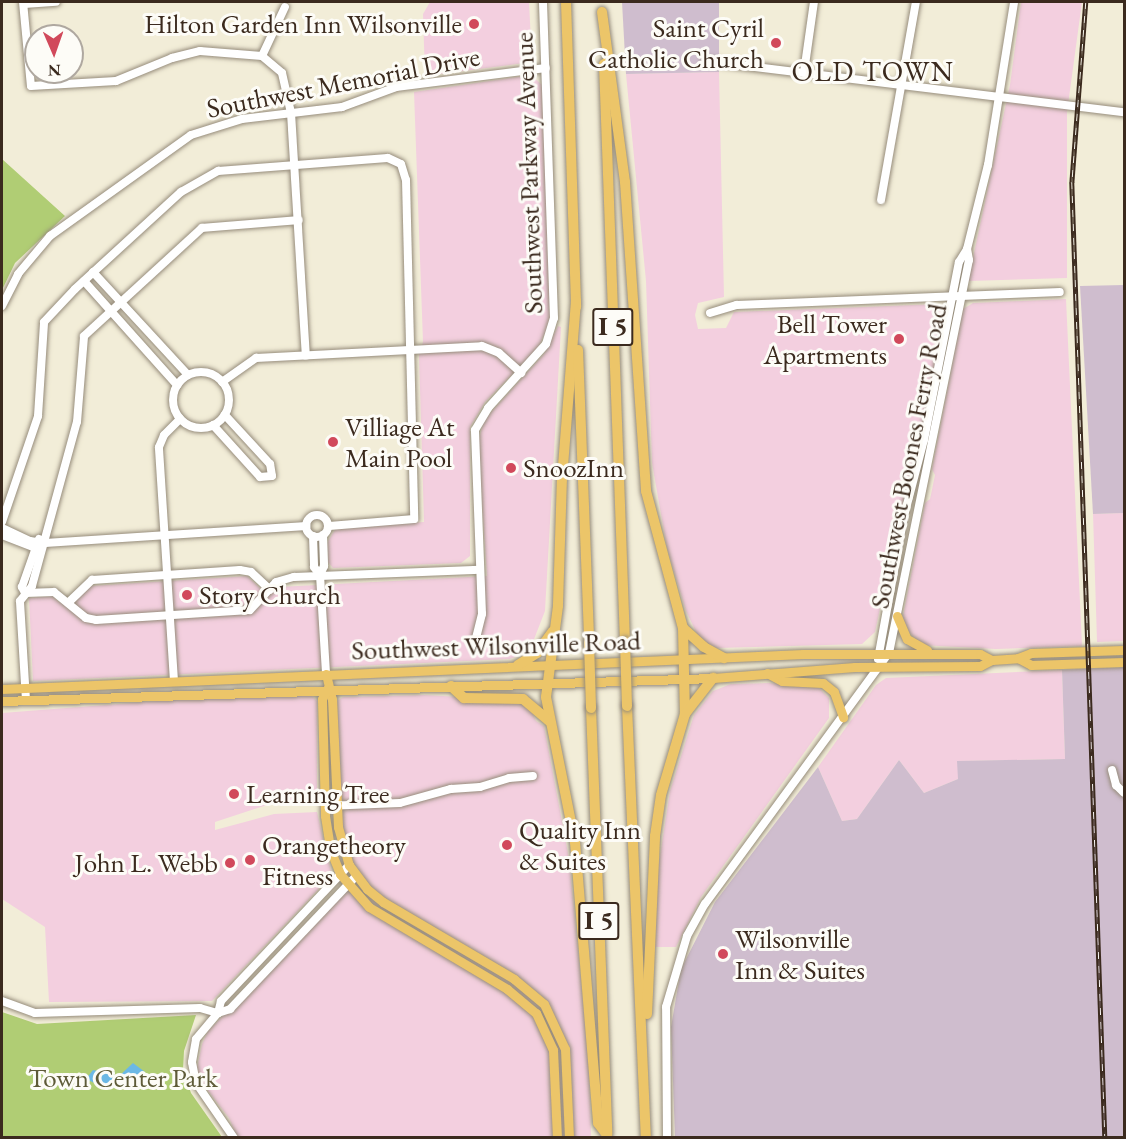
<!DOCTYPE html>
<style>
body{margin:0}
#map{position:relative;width:1126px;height:1139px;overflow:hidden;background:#f2edd8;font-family:"EB Garamond",serif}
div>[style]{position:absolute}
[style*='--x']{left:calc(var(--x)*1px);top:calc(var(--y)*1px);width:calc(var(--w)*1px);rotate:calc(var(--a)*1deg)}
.built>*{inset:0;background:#f3cfdf}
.industrial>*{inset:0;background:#cfbdce}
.green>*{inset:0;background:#b0cd74}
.water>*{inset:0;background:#6cb8e5}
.roads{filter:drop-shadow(0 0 2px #968c7b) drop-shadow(0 0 2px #968c7b)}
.minor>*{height:8px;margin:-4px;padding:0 4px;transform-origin:4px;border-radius:4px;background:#fff}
.minor>.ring{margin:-4px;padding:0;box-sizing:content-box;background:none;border:8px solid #fff;border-radius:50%}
.major>*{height:9px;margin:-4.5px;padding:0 4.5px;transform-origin:4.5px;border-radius:4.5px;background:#ecc569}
.highway>*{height:10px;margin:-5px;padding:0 5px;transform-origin:5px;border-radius:5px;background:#ecc569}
.rail>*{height:4.5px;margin-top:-2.25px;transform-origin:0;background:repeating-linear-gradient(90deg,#fdfcf7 0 7px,#3b2a1e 0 14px);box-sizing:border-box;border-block:2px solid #3b2a1e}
.bridges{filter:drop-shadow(0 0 2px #968c7b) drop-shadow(0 0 2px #968c7b)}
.highway-bridge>*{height:10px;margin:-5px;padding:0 5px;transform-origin:5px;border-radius:5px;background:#ecc569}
.dots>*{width:16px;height:16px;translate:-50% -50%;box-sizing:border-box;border:3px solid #fdfcf7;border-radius:50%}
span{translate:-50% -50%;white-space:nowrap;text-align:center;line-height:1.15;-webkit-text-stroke:6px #fdfcf7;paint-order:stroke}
.shield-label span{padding:2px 4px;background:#fdfcf7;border:2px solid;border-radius:4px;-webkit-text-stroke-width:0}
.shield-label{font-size:26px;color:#3b2a1e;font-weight:700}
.poi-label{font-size:27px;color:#3b2a1e}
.right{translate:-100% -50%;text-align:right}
.left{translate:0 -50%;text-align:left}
.street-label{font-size:27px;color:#3b2a1e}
.park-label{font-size:27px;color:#5e5b38}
.neighbourhood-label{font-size:28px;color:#3b2a1e;letter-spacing:1.5px}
.frame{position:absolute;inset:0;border:3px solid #3b2a1e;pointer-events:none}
.north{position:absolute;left:24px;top:24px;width:60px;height:60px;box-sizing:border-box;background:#fdfcf7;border:2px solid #afa8a0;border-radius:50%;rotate:178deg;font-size:16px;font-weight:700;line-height:24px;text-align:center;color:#3b2a1e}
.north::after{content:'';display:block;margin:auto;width:21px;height:27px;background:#d1495b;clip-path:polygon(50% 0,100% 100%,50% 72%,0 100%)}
</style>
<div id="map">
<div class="built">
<div style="clip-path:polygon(430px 2px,529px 2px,532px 62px,425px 76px,423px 14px)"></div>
<div style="clip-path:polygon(1021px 2px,1082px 2px,1067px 112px,1067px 278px,968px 281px,1010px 85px)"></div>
<div style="clip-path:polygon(719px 72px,724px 297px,698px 303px,695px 315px,698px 329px,726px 328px,734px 312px,938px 304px,945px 312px,917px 459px,910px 472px,875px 632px,862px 644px,716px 648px,707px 645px,699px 638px,686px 611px,667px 548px,652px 463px,646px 281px,626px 74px)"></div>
<div style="clip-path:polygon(531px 75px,542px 85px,550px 322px,538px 348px,485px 402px,470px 427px,470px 556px,461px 563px,333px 568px,328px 562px,327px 543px,336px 528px,424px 522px,419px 355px,423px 342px,414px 92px)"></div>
<div style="clip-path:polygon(1066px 299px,1082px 646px,996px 649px,921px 645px,903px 625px,903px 616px,925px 503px,930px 499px,935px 475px,932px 469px,963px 309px,973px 303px)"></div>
<div style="clip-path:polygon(558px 326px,561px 327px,545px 611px,529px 652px,510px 659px,33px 681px,29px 598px,52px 596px,59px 602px,75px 601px,89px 586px,247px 576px,260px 588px,487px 576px,478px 443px,484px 420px,544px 354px)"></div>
<div style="clip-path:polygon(1124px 513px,1124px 641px,1097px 642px,1093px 514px)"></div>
<div style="clip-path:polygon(1062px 670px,1065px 759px,958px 761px,958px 779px,924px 793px,899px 760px,857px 819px,842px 821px,818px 767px,876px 685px,886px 678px)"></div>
<div style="clip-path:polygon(769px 683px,818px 687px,829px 698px,829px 718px,701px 897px,676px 947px,655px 947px,658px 869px,670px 791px,694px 715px,713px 691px,731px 684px)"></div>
<div style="clip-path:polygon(310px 694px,317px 701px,317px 796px,276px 802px,215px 822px,215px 830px,274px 814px,317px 812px,332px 875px,212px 1001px,49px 1002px,45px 927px,2px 899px,2px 713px,209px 697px)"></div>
<div style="clip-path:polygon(424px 695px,513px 700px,529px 706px,536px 721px,544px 726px,569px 858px,589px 1064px,591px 1137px,237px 1137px,229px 1118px,202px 1083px,197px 1068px,202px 1044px,208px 1031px,361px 877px,352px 863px,341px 830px,337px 701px,343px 697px)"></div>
</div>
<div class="industrial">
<div style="clip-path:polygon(622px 2px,719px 2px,719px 72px,626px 74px)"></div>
<div style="clip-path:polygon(1124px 285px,1124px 513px,1093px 514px,1080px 286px)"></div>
<div style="clip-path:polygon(1124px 667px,1124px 1137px,675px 1138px,671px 1027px,681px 969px,715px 902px,818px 767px,842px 821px,857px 819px,899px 760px,924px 793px,958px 779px,957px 761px,1065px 759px,1062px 670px)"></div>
</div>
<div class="green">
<div style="clip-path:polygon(2px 159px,65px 216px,15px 263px,2px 290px)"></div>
<div style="clip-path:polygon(2px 1012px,37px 1024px,196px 1015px,184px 1051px,183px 1070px,191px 1093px,222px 1137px,2px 1137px)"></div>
</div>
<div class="water">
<div style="clip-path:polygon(133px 1063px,145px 1072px,141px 1079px,130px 1080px,127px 1085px,107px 1089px,86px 1079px,93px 1070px,119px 1076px)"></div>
</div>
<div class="roads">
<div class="minor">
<div style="--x:23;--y:2;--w:84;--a:84.6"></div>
<div style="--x:31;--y:86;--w:85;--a:-3.4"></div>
<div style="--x:116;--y:81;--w:61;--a:-22.3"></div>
<div style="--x:172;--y:58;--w:29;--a:-14"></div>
<div style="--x:200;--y:51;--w:62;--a:4.6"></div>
<div style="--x:262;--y:56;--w:26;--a:40"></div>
<div style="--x:282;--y:73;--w:41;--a:77.3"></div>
<div style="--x:291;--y:113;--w:243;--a:86.5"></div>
<div style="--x:24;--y:4;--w:32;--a:-4"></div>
<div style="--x:262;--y:56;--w:54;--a:-64.9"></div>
<div style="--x:706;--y:61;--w:421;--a:7"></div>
<div style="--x:804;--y:72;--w:71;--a:-81.9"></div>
<div style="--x:881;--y:200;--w:201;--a:-80"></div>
<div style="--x:93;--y:272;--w:140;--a:47.3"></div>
<div style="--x:84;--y:281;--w:140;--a:48.2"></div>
<div style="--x:2;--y:306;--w:36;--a:-63"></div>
<div style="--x:18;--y:274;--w:50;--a:-49.9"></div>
<div style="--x:50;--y:236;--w:173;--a:-35.6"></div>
<div style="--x:191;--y:135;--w:53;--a:-17.4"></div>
<div style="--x:242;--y:119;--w:101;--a:-6.8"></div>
<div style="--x:342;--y:107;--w:58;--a:-20.3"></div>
<div style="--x:396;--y:87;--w:151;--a:-7.2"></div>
<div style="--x:710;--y:313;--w:28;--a:-17"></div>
<div style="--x:737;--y:305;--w:323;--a:-2.3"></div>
<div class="ring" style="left:173px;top:372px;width:48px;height:48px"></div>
<div style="--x:222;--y:382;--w:42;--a:-35.2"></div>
<div style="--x:256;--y:358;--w:226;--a:-3"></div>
<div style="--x:482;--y:346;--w:18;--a:22"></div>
<div style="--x:499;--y:353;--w:30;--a:42"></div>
<div style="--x:213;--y:425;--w:70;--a:47.9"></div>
<div style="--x:260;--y:477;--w:12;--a:-5"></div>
<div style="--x:272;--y:476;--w:12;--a:-99"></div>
<div style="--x:270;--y:464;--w:67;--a:-132.6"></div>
<div class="ring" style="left:306px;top:515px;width:14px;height:14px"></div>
<div style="--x:2;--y:522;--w:112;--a:-71.2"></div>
<div style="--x:38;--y:416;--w:94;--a:-86.3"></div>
<div style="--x:44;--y:322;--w:45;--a:-46.8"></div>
<div style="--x:75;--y:289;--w:144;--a:-42.5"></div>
<div style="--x:181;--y:192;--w:43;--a:-29.6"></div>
<div style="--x:218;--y:171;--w:170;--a:-4.4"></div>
<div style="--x:388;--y:158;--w:14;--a:25"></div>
<div style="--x:401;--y:164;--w:17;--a:73"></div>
<div style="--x:406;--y:180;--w:339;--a:88.6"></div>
<div style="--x:414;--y:519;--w:85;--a:175.3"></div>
<div style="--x:2;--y:528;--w:31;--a:25"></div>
<div style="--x:30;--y:541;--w:15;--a:8"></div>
<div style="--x:45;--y:543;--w:262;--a:-3.7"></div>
<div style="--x:2;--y:535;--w:36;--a:21"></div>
<div style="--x:323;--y:535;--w:31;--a:88"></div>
<div style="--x:324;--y:566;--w:10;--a:114"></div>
<div style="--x:320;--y:575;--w:99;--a:86.5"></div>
<div style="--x:313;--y:536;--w:31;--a:88"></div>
<div style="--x:314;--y:567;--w:10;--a:53"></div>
<div style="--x:25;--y:593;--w:29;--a:-2"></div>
<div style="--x:54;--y:592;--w:41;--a:39.1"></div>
<div style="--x:86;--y:618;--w:10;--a:11"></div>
<div style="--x:96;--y:620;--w:154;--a:-3.7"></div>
<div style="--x:250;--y:610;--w:38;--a:-47"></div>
<div style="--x:276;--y:582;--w:19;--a:-16"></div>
<div style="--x:294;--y:577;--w:186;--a:-2.2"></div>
<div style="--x:25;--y:593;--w:7;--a:-117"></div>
<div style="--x:22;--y:587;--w:51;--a:-70.5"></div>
<div style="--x:69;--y:602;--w:32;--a:-44"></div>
<div style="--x:92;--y:580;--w:148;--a:-3.9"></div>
<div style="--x:240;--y:570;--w:11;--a:10"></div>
<div style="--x:251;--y:572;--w:26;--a:43"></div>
<div style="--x:476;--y:638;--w:25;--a:-76"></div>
<div style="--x:482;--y:614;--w:184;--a:-92.2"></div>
<div style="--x:475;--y:430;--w:26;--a:-59"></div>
<div style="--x:488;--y:408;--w:86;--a:-47.8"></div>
<div style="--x:546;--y:344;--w:27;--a:-73"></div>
<div style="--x:554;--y:318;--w:316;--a:-92"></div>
<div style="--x:878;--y:659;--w:145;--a:-79.7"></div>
<div style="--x:904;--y:516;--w:79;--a:-75.3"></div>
<div style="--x:924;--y:440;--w:181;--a:-78.9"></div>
<div style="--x:959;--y:262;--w:15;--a:-58"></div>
<div style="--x:967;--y:249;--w:87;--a:-76"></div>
<div style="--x:988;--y:165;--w:165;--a:-80.9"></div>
<div style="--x:174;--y:681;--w:234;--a:-93.7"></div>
<div style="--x:159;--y:447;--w:13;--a:-67"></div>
<div style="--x:164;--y:435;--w:23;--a:-45"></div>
<div style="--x:26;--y:700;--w:99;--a:-93.5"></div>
<div style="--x:20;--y:601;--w:19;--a:-51"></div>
<div style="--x:32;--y:586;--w:170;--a:-74.7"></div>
<div style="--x:77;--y:422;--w:86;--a:-85.3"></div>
<div style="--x:84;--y:336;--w:160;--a:-42.5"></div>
<div style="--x:202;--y:228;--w:97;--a:-4.7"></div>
<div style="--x:1112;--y:770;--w:16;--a:75"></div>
<div style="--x:1116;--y:785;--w:11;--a:45"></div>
<div style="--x:325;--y:806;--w:75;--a:-2.3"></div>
<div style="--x:400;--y:803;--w:53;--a:-15.4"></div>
<div style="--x:451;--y:789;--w:29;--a:-4"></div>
<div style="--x:480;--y:787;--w:30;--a:-17"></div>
<div style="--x:509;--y:778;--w:24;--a:-5"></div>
<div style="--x:2;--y:1001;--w:35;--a:20"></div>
<div style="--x:35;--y:1013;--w:165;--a:-1.7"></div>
<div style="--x:200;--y:1008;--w:19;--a:16"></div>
<div style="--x:218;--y:1013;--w:13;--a:-18"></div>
<div style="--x:230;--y:1009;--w:183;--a:-46.5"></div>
<div style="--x:234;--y:1138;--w:67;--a:-124.6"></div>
<div style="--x:196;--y:1083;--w:21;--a:-101"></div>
<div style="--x:192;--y:1062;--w:23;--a:-80"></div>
<div style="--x:196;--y:1039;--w:34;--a:-50"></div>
<div style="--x:218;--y:1013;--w:12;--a:-76"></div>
<div style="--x:221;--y:1001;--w:187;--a:-46.7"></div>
<div style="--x:667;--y:1138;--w:131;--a:-90.4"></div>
<div style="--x:666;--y:1007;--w:74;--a:-73.5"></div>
<div style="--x:687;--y:936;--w:37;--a:-61"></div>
<div style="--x:705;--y:904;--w:311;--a:-53.8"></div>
<div style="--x:889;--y:653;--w:401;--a:-78.5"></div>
<div style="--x:969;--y:260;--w:11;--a:-100"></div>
</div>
<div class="major">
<div style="--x:897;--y:616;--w:25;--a:67"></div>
<div style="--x:907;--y:639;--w:23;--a:29"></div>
<div style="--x:1018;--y:658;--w:15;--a:28"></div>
<div style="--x:1031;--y:665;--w:93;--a:-1.8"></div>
<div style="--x:767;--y:673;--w:17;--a:28"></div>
<div style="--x:782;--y:681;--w:41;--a:2.8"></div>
<div style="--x:823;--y:683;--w:14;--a:39"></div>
<div style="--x:834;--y:692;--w:27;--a:70"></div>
<div style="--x:326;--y:674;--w:26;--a:77"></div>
<div style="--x:332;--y:699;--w:128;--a:87.3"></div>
<div style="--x:338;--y:827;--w:40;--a:74"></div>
<div style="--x:349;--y:865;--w:30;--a:53"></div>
<div style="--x:367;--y:889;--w:21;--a:39"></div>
<div style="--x:383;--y:902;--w:152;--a:30.4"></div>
<div style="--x:514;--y:979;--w:39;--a:40"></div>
<div style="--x:544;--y:1004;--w:50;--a:65"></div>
<div style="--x:565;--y:1049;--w:89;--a:87.4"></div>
<div style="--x:2;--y:689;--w:802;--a:-2.5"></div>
<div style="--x:803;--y:654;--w:177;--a:0"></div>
<div style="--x:980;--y:654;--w:13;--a:27"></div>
<div style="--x:327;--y:689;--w:11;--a:117"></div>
<div style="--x:322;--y:699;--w:117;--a:88.5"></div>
<div style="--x:325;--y:816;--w:33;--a:81"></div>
<div style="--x:330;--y:849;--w:27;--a:68"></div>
<div style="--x:340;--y:874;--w:44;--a:48.7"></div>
<div style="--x:369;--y:907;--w:161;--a:30.7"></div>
<div style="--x:507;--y:989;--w:38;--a:40"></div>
<div style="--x:536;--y:1013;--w:41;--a:65.3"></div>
<div style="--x:553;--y:1050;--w:88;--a:87.4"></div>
<div style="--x:2;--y:701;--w:711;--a:-1.85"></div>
<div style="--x:713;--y:678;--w:142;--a:-4.4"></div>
<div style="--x:855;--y:667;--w:125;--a:-0.5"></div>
<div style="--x:980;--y:666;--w:13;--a:-27"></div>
<div style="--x:992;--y:660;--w:26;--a:-4"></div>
<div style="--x:1018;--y:658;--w:14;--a:-21"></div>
<div style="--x:1031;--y:653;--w:93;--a:-1.8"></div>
</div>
<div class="highway">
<div style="--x:566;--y:2;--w:305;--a:88.1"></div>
<div style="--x:602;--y:12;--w:172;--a:82.3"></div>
<div style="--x:625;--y:182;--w:310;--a:86.1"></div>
<div style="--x:646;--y:491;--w:142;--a:74.9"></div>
<div style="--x:683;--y:628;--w:86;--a:88.7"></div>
<div style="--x:604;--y:64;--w:578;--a:87.92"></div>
<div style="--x:576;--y:301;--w:177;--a:94.5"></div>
<div style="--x:562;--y:477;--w:129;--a:91.8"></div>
<div style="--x:558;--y:606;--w:92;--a:97.5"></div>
<div style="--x:546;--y:697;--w:148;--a:78.7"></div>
<div style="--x:575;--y:842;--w:282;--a:85.3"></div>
<div style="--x:598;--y:1123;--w:15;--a:53"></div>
<div style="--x:578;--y:350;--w:293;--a:87.8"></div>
<div style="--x:683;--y:628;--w:28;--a:42"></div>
<div style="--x:704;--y:647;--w:23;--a:29"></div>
<div style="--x:518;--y:665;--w:22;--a:-32"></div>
<div style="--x:537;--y:653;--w:27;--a:-54"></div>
<div style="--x:451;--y:686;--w:18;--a:43"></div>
<div style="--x:464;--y:698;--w:59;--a:1"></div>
<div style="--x:523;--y:699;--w:34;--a:40"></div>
<div style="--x:627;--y:706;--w:432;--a:87.5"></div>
<div style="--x:591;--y:708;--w:426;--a:87.8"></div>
<div style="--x:647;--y:1014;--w:178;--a:-87.4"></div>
<div style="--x:655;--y:836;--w:41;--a:-81.7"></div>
<div style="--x:661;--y:795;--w:84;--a:-73.5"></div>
<div style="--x:685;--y:714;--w:46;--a:-52.1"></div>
</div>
</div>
<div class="rail">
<div style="--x:1086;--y:2;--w:181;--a:94.4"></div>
<div style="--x:1072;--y:182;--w:957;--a:88.02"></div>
</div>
<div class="bridges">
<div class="highway-bridge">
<div style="--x:625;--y:642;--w:64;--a:88.2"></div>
<div style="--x:589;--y:643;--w:65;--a:88.2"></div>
</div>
</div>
<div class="dots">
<div style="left:474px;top:24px;background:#d1495b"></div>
<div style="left:776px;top:43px;background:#d1495b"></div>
<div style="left:899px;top:339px;background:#d1495b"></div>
<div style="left:333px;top:442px;background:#d1495b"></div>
<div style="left:511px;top:468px;background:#d1495b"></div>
<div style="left:187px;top:595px;background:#d1495b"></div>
<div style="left:234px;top:794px;background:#d1495b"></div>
<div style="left:507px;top:845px;background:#d1495b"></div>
<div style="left:250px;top:860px;background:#d1495b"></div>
<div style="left:230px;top:863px;background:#d1495b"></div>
<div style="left:723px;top:954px;background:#d1495b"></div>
</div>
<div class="shield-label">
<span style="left:613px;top:327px">I 5</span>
<span style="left:599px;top:921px">I 5</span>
</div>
<div class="poi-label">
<span class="right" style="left:462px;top:24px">Hilton Garden Inn Wilsonville</span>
<span class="right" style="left:764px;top:43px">Saint Cyril<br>Catholic Church</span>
<span class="right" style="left:887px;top:339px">Bell Tower<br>Apartments</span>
<span class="left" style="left:345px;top:442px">Villiage At<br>Main Pool</span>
<span class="left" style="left:523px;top:468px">SnoozInn</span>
<span class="left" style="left:199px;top:595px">Story Church</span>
<span class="left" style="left:246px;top:794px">Learning Tree</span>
<span class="left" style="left:519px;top:845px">Quality Inn<br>&amp; Suites</span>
<span class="left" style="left:262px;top:860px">Orangetheory<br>Fitness</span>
<span class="right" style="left:218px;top:863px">John L. Webb</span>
<span class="left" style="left:735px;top:954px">Wilsonville<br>Inn &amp; Suites</span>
</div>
<div class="street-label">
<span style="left:343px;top:82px;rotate:-11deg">Southwest Memorial Drive</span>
<span style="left:528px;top:173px;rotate:-92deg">Southwest Parkway Avenue</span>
<span style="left:908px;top:456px;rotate:-79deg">Southwest Boones Ferry Road</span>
<span style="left:496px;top:645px;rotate:-2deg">Southwest Wilsonville Road</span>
</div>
<div class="park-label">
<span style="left:123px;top:1078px">Town Center Park</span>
</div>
<div class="neighbourhood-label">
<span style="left:873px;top:71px">OLD TOWN</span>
</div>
<div class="frame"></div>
<div class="north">N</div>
</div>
